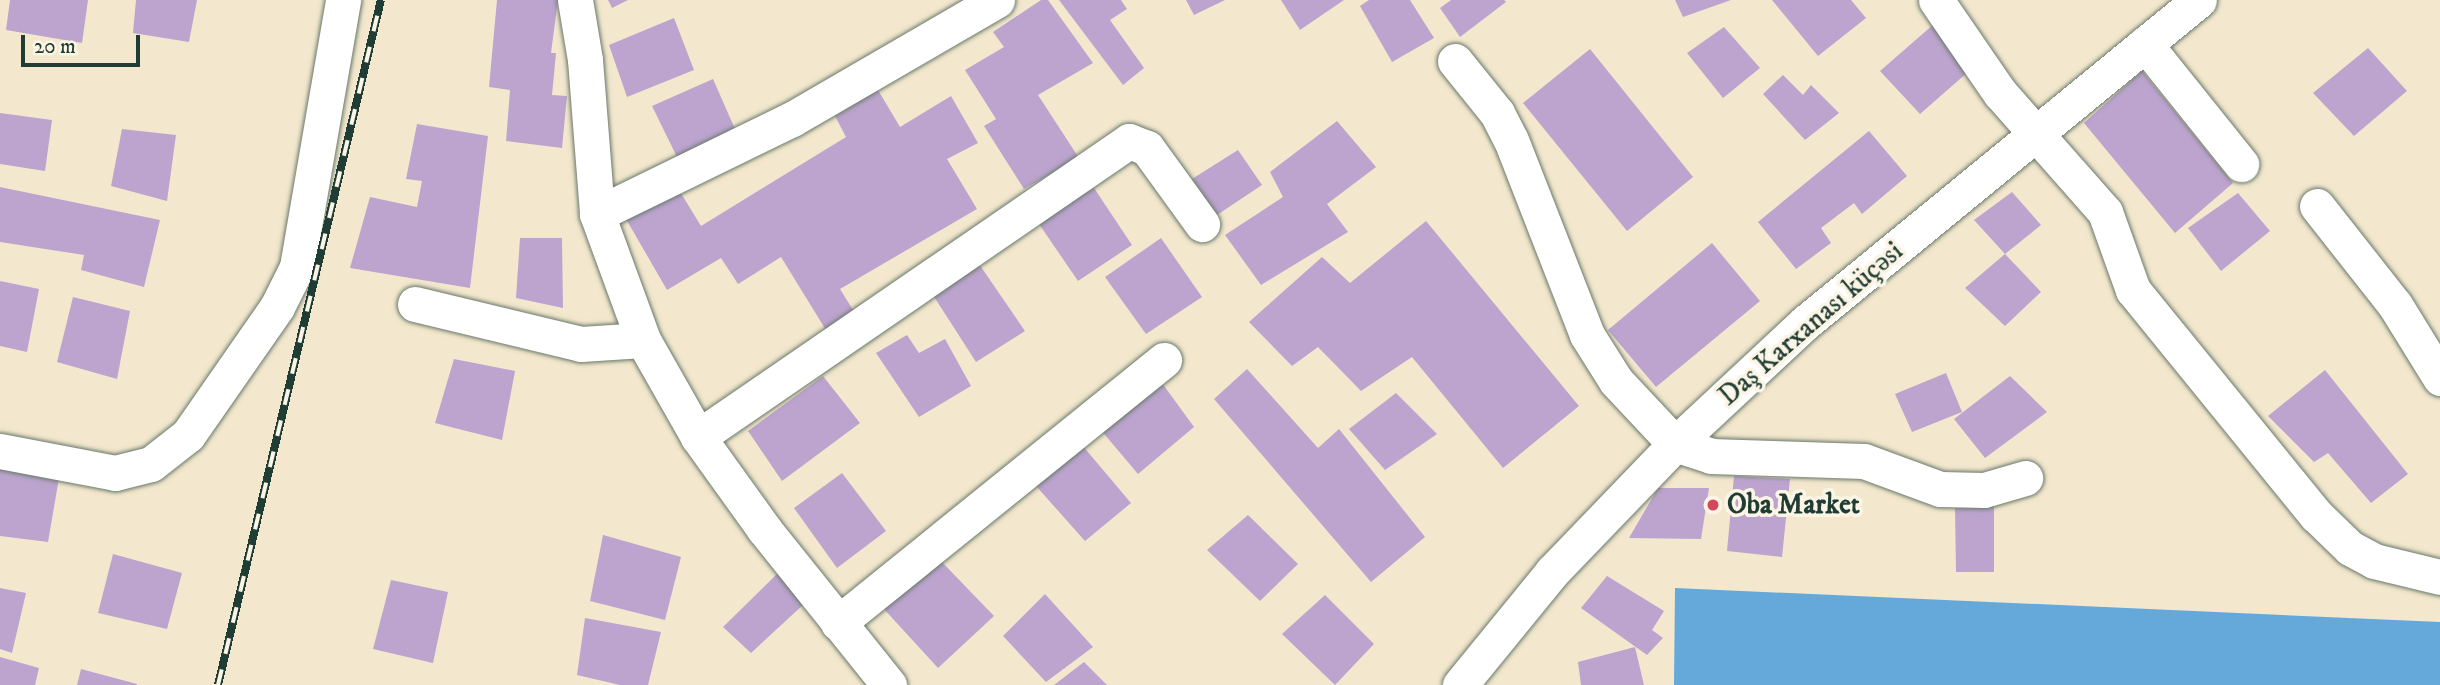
<!DOCTYPE html>
<meta charset="utf-8">
<style>
body{margin:0}
#map{position:relative;width:2440px;height:685px;overflow:hidden;background:#f3e8ce;font-family:"IM FELL DW Pica",serif}
div>[style]{position:absolute}
[style*='--x']{left:calc(var(--x)*1px);top:calc(var(--y)*1px);width:calc(var(--w)*1px);rotate:calc(var(--a)*1deg)}
.water>*{inset:0;background:#64a9da}
.building>*{inset:0;background:#bca4cf}
.roads{filter:drop-shadow(0 0 2px #69796a) drop-shadow(0 0 2px #69796a)}
.minor>*{height:35px;margin:-17.5px;padding:0 17.5px;transform-origin:17.5px;border-radius:17.5px;background:#fff}
.rail>*{height:8px;margin-top:-4px;transform-origin:0;background:repeating-linear-gradient(90deg,#fcf5e5 0 16px,#1f3d34 0 32px);box-sizing:border-box;border-block:2px solid #1f3d34}
.dots>*{width:19px;height:19px;translate:-50% -50%;box-sizing:border-box;border:4px solid #fcf5e5;border-radius:50%}
span{translate:-50% -50%;white-space:nowrap;text-align:center;line-height:1.15;-webkit-text-stroke:7px #fcf5e5;paint-order:stroke}
.street-label{font-size:28px;color:#1f3d34}
.poi-label{font-size:28px;color:#1f3d34;font-weight:700}
.left{translate:0 -50%;text-align:left}
.scale{position:absolute;left:21px;top:35px;width:119px;height:32px;box-sizing:border-box;border:4px solid #1f3d34;border-top:0;padding-left:9px;font-size:21px;line-height:24px;white-space:nowrap;color:#1f3d34;-webkit-text-stroke:5px #fcf5e5;paint-order:stroke}
</style>
<div id="map">
<div class="water">
<div style="clip-path:polygon(1675px 588px,2440px 622px,2440px 685px,1674px 685px)"></div>
</div>
<div class="building">
<div style="clip-path:polygon(10px 0,88px 0,82px 43px,6px 30px)"></div>
<div style="clip-path:polygon(136px 0,197px 0,189px 42px,133px 33px)"></div>
<div style="clip-path:polygon(497px 0,558px 0,551px 53px,556px 53px,552px 95px,567px 96px,562px 148px,506px 141px,510px 90px,489px 87px)"></div>
<div style="clip-path:polygon(608px 0,628px 0,612px 8px)"></div>
<div style="clip-path:polygon(1041px 0,1048px 0,1093px 63px,1038px 95px,1079px 158px,1024px 189px,984px 126px,996px 119px,965px 70px,1004px 47px,993px 32px)"></div>
<div style="clip-path:polygon(1059px 0,1121px 0,1127px 9px,1110px 20px,1144px 68px,1123px 85px)"></div>
<div style="clip-path:polygon(1186px 0,1225px 0,1194px 15px)"></div>
<div style="clip-path:polygon(1281px 0,1344px 0,1300px 30px)"></div>
<div style="clip-path:polygon(1369px 0,1410px 0,1434px 38px,1392px 62px,1360px 6px)"></div>
<div style="clip-path:polygon(1451px 0,1504px 0,1506px 2px,1460px 37px,1440px 8px)"></div>
<div style="clip-path:polygon(1675px 0,1731px 0,1683px 17px)"></div>
<div style="clip-path:polygon(1772px 0,1851px 0,1866px 18px,1818px 56px)"></div>
<div style="clip-path:polygon(1942px 17px,1976px 65px,1920px 114px,1880px 71px)"></div>
<div style="clip-path:polygon(674px 18px,694px 70px,627px 97px,609px 45px)"></div>
<div style="clip-path:polygon(1724px 27px,1760px 68px,1723px 98px,1687px 53px)"></div>
<div style="clip-path:polygon(2368px 48px,2407px 91px,2354px 136px,2313px 93px)"></div>
<div style="clip-path:polygon(1590px 49px,1693px 177px,1627px 231px,1523px 103px)"></div>
<div style="clip-path:polygon(2142px 71px,2233px 183px,2175px 233px,2084px 123px)"></div>
<div style="clip-path:polygon(1783px 75px,1803px 95px,1811px 85px,1839px 113px,1805px 140px,1763px 94px)"></div>
<div style="clip-path:polygon(713px 79px,735px 129px,677px 157px,652px 106px)"></div>
<div style="clip-path:polygon(878px 90px,900px 127px,951px 96px,978px 143px,947px 159px,977px 209px,840px 289px,858px 318px,829px 335px,781px 257px,738px 284px,721px 258px,667px 290px,626px 219px,679px 190px,701px 226px,846px 137px,835px 116px)"></div>
<div style="clip-path:polygon(0 113px,52px 120px,45px 171px,0 164px)"></div>
<div style="clip-path:polygon(1337px 121px,1376px 167px,1327px 204px,1348px 232px,1261px 285px,1225px 235px,1283px 197px,1270px 172px)"></div>
<div style="clip-path:polygon(417px 124px,488px 136px,470px 288px,350px 268px,370px 197px,417px 207px,422px 181px,406px 179px)"></div>
<div style="clip-path:polygon(122px 129px,176px 135px,167px 201px,111px 186px)"></div>
<div style="clip-path:polygon(1869px 131px,1907px 176px,1862px 214px,1854px 203px,1821px 228px,1831px 243px,1796px 269px,1758px 222px)"></div>
<div style="clip-path:polygon(1238px 150px,1262px 185px,1217px 215px,1192px 179px)"></div>
<div style="clip-path:polygon(0 187px,160px 220px,144px 287px,81px 270px,84px 255px,0 242px)"></div>
<div style="clip-path:polygon(1094px 188px,1132px 245px,1078px 281px,1037px 221px)"></div>
<div style="clip-path:polygon(2012px 192px,2041px 225px,2005px 254px,1974px 220px)"></div>
<div style="clip-path:polygon(2238px 193px,2270px 231px,2221px 271px,2188px 228px)"></div>
<div style="clip-path:polygon(1426px 221px,1579px 406px,1503px 468px,1412px 357px,1361px 391px,1318px 347px,1292px 366px,1249px 322px,1322px 257px,1350px 283px)"></div>
<div style="clip-path:polygon(520px 238px,562px 238px,563px 308px,516px 298px)"></div>
<div style="clip-path:polygon(1161px 238px,1202px 297px,1146px 334px,1105px 277px)"></div>
<div style="clip-path:polygon(1712px 243px,1760px 301px,1656px 387px,1608px 330px)"></div>
<div style="clip-path:polygon(2005px 254px,2041px 292px,2005px 326px,1965px 288px)"></div>
<div style="clip-path:polygon(979px 264px,1025px 331px,976px 362px,931px 292px)"></div>
<div style="clip-path:polygon(0 281px,39px 289px,27px 352px,0 346px)"></div>
<div style="clip-path:polygon(73px 297px,130px 311px,117px 379px,57px 362px)"></div>
<div style="clip-path:polygon(907px 335px,919px 353px,945px 339px,971px 386px,919px 417px,876px 353px)"></div>
<div style="clip-path:polygon(454px 359px,515px 371px,502px 440px,435px 423px)"></div>
<div style="clip-path:polygon(1247px 369px,1318px 448px,1339px 429px,1425px 537px,1371px 582px,1214px 399px)"></div>
<div style="clip-path:polygon(2325px 370px,2408px 474px,2371px 503px,2328px 453px,2314px 462px,2268px 416px)"></div>
<div style="clip-path:polygon(1946px 373px,1962px 412px,1912px 432px,1895px 394px)"></div>
<div style="clip-path:polygon(823px 376px,860px 423px,782px 481px,748px 431px)"></div>
<div style="clip-path:polygon(2010px 376px,2047px 412px,1985px 458px,1954px 419px)"></div>
<div style="clip-path:polygon(1162px 383px,1194px 427px,1138px 474px,1100px 429px)"></div>
<div style="clip-path:polygon(1396px 393px,1437px 434px,1385px 470px,1349px 429px)"></div>
<div style="clip-path:polygon(1076px 438px,1131px 503px,1085px 541px,1028px 477px)"></div>
<div style="clip-path:polygon(0 467px,59px 478px,48px 542px,0 536px)"></div>
<div style="clip-path:polygon(842px 473px,886px 531px,837px 568px,794px 508px)"></div>
<div style="clip-path:polygon(1734px 476px,1790px 479px,1782px 557px,1727px 551px)"></div>
<div style="clip-path:polygon(1658px 488px,1709px 488px,1701px 539px,1629px 538px)"></div>
<div style="clip-path:polygon(1994px 505px,1994px 572px,1956px 572px,1955px 508px)"></div>
<div style="clip-path:polygon(1248px 515px,1298px 564px,1260px 601px,1207px 550px)"></div>
<div style="clip-path:polygon(603px 535px,681px 557px,665px 620px,590px 601px)"></div>
<div style="clip-path:polygon(113px 554px,182px 573px,167px 629px,98px 613px)"></div>
<div style="clip-path:polygon(939px 559px,994px 616px,938px 668px,883px 608px)"></div>
<div style="clip-path:polygon(779px 572px,804px 604px,751px 653px,723px 627px)"></div>
<div style="clip-path:polygon(1607px 576px,1664px 611px,1652px 630px,1663px 638px,1647px 655px,1581px 608px)"></div>
<div style="clip-path:polygon(391px 580px,448px 592px,433px 663px,373px 649px)"></div>
<div style="clip-path:polygon(0 588px,26px 593px,12px 653px,0 649px)"></div>
<div style="clip-path:polygon(1045px 594px,1093px 647px,1046px 682px,1003px 636px)"></div>
<div style="clip-path:polygon(1325px 595px,1374px 644px,1335px 685px,1282px 634px)"></div>
<div style="clip-path:polygon(585px 618px,661px 632px,648px 685px,620px 685px,577px 675px)"></div>
<div style="clip-path:polygon(1635px 647px,1644px 685px,1581px 685px,1578px 662px)"></div>
<div style="clip-path:polygon(0 657px,39px 668px,35px 685px,0 685px)"></div>
<div style="clip-path:polygon(1084px 662px,1107px 685px,1054px 685px)"></div>
<div style="clip-path:polygon(81px 669px,137px 684px,137px 685px,77px 685px)"></div>
</div>
<div class="roads">
<div class="minor">
<div style="--x:575;--y:0;--w:61;--a:80.5"></div>
<div style="--x:585;--y:60;--w:154;--a:85.5"></div>
<div style="--x:597;--y:214;--w:134;--a:69.9"></div>
<div style="--x:643;--y:340;--w:112;--a:60.4"></div>
<div style="--x:698;--y:437;--w:113;--a:54.3"></div>
<div style="--x:764;--y:529;--w:200;--a:51.3"></div>
<div style="--x:1936;--y:0;--w:113;--a:55.5"></div>
<div style="--x:2000;--y:93;--w:159;--a:48.6"></div>
<div style="--x:2105;--y:212;--w:83;--a:70.3"></div>
<div style="--x:2133;--y:290;--w:290;--a:50.9"></div>
<div style="--x:2316;--y:515;--w:47;--a:44.1"></div>
<div style="--x:2350;--y:548;--w:27;--a:28"></div>
<div style="--x:2374;--y:561;--w:68;--a:13.6"></div>
<div style="--x:2145;--y:44;--w:154;--a:51.3"></div>
<div style="--x:1455;--y:61;--w:67;--a:51.1"></div>
<div style="--x:1497;--y:113;--w:30;--a:63"></div>
<div style="--x:1511;--y:140;--w:209;--a:68.7"></div>
<div style="--x:1587;--y:335;--w:54;--a:57.8"></div>
<div style="--x:1616;--y:381;--w:86;--a:46.9"></div>
<div style="--x:1675;--y:444;--w:38;--a:18"></div>
<div style="--x:1711;--y:456;--w:153;--a:1.9"></div>
<div style="--x:1864;--y:461;--w:81;--a:20.2"></div>
<div style="--x:1940;--y:489;--w:44;--a:1.3"></div>
<div style="--x:1984;--y:490;--w:43;--a:-16.3"></div>
<div style="--x:2317;--y:206;--w:126;--a:51.8"></div>
<div style="--x:2395;--y:305;--w:86;--a:58.3"></div>
<div style="--x:597;--y:214;--w:217;--a:-26"></div>
<div style="--x:792;--y:119;--w:237;--a:-30.1"></div>
<div style="--x:415;--y:304;--w:171;--a:13.5"></div>
<div style="--x:581;--y:344;--w:62;--a:-3.7"></div>
<div style="--x:698;--y:437;--w:523;--a:-34.48"></div>
<div style="--x:1129;--y:141;--w:19;--a:21"></div>
<div style="--x:1147;--y:148;--w:94;--a:54.1"></div>
<div style="--x:0;--y:451;--w:117;--a:10.8"></div>
<div style="--x:115;--y:473;--w:37;--a:-14"></div>
<div style="--x:151;--y:464;--w:47;--a:-38.1"></div>
<div style="--x:188;--y:435;--w:156;--a:-55.2"></div>
<div style="--x:277;--y:307;--w:45;--a:-63.4"></div>
<div style="--x:297;--y:267;--w:271;--a:-80.2"></div>
<div style="--x:838;--y:623;--w:419;--a:-38.9"></div>
<div style="--x:1460;--y:685;--w:146;--a:-50.8"></div>
<div style="--x:1552;--y:572;--w:178;--a:-46.1"></div>
<div style="--x:1675;--y:444;--w:179;--a:-43"></div>
<div style="--x:1806;--y:322;--w:508;--a:-39.33"></div>
</div>
</div>
<div class="rail">
<div style="--x:218;--y:685;--w:704;--a:-76.62"></div>
</div>
<div class="dots">
<div style="left:1713px;top:505px;background:#d1495b"></div>
</div>
<div class="street-label">
<span style="left:1811px;top:324px;rotate:-41deg">Daş Karxanası küçəsi</span>
</div>
<div class="poi-label">
<span class="left" style="left:1727px;top:505px">Oba Market</span>
</div>
<div class="scale">20 m</div>
</div>
